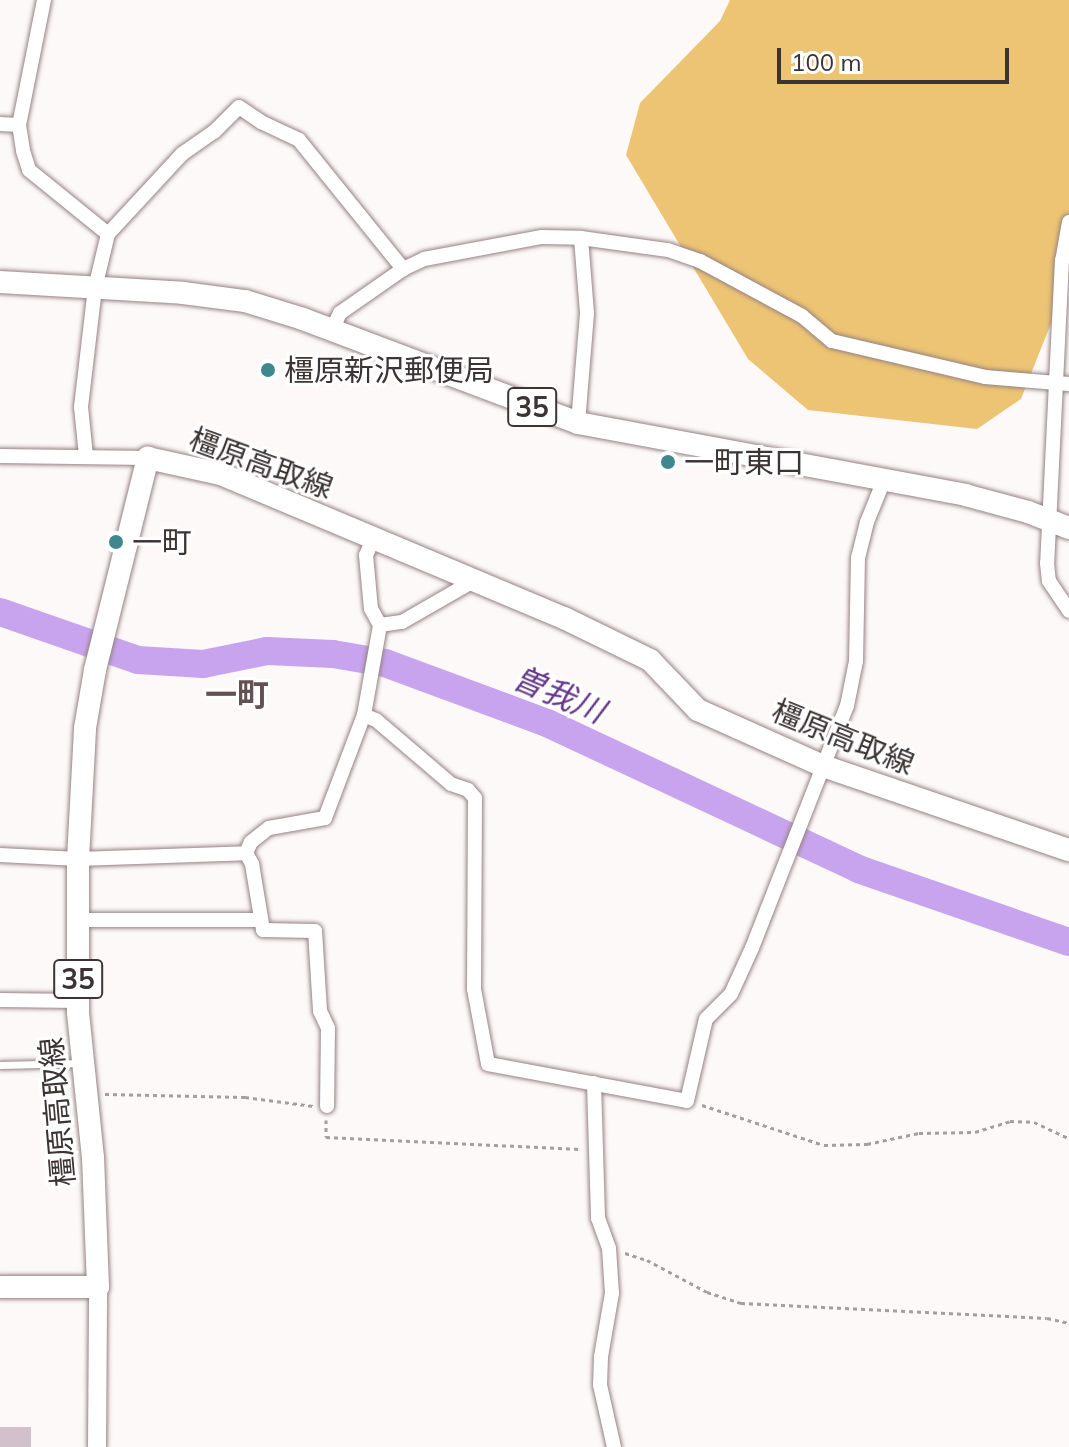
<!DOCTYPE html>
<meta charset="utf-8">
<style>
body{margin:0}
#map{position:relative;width:1069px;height:1447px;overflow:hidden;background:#fdf9f9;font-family:Mulish,"Noto Sans JP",sans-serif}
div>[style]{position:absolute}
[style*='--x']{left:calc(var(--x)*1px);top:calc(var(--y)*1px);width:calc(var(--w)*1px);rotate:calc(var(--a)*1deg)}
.forest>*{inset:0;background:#edc473}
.river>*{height:28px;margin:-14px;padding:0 14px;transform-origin:14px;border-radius:14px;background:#c8a4ee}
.building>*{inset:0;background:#d2c1cb}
.path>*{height:3px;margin-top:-1.5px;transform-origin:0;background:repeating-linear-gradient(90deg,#a49e9e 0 4px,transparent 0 8px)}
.roads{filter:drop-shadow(0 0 2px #958283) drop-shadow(0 0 2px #958283)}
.service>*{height:7px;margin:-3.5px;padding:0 3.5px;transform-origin:3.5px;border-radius:3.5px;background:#fff}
.minor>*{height:14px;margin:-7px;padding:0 7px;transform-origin:7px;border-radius:7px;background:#fff}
.tertiary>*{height:18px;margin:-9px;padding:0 9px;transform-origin:9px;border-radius:9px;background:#fff}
.primary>*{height:22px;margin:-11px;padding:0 11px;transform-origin:11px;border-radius:11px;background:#fff}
.dots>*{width:22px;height:22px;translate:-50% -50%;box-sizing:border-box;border:4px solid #fff;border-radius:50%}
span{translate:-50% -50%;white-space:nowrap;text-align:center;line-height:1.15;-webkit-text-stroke:6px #fff;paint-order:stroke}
.shield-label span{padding:2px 6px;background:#fff;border:2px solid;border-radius:6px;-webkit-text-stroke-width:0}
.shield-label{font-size:28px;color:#3b3334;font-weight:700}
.poi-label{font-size:30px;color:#3b3334}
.left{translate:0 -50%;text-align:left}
.street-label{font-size:30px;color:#3b3334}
.neighbourhood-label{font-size:32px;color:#635253;font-weight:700}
.water-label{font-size:32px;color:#64368c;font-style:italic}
.scale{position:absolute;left:777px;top:48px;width:232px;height:36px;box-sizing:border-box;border:4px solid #3b3334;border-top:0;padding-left:10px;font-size:24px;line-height:28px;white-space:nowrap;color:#3b3334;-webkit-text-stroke:6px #fff;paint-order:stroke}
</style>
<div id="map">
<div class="forest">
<div style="clip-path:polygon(730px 0,1069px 0,1069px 278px,1021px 399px,977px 429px,808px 410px,748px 359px,626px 155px,640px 103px,720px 21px)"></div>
</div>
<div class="river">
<div style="--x:0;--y:612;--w:146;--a:19.2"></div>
<div style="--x:138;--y:660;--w:65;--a:3.5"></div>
<div style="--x:203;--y:664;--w:65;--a:-11.5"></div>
<div style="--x:267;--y:651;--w:66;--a:2.6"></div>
<div style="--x:333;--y:654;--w:53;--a:9.8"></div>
<div style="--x:385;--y:663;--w:173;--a:20.3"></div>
<div style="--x:547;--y:723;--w:344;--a:25.1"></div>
<div style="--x:858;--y:869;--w:223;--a:19.1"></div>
</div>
<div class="building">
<div style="clip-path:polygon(0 1427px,31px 1427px,31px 1447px,0 1447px)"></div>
</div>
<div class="path">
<div style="--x:105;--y:1094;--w:140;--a:1.2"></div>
<div style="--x:245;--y:1097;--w:69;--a:7.5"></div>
<div style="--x:702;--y:1105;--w:128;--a:18.2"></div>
<div style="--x:824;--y:1145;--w:43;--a:-1.3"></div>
<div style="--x:867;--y:1144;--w:53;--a:-11.9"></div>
<div style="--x:919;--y:1133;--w:56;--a:-1"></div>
<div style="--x:975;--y:1132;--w:37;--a:-17"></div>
<div style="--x:1010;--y:1121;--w:24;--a:2"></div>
<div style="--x:1034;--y:1122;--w:38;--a:25"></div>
<div style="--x:326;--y:1120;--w:17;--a:90"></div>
<div style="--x:326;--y:1137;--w:254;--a:2.7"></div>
<div style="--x:625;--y:1253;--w:23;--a:18"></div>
<div style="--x:647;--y:1260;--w:68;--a:28.1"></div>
<div style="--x:707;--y:1292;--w:36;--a:18"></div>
<div style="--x:741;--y:1303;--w:306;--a:2.8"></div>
<div style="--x:1047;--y:1318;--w:23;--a:13"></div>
</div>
<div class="roads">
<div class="service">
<div style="--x:0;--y:1065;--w:80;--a:-1.4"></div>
</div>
<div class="minor">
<div style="--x:44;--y:0;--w:127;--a:101.3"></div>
<div style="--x:19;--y:125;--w:26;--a:81"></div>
<div style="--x:23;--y:151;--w:20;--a:72"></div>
<div style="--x:29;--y:170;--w:102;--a:39"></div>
<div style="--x:0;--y:124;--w:19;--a:3"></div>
<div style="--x:1069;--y:222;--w:39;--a:100"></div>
<div style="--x:1062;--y:260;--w:303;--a:92.8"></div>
<div style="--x:1047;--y:563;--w:18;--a:84"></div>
<div style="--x:1049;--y:581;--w:36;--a:56"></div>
<div style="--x:332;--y:330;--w:19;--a:-65"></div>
<div style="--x:340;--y:313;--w:77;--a:-34.9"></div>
<div style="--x:403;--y:269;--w:23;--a:-25"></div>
<div style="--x:424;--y:259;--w:120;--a:-10.6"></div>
<div style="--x:542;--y:237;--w:39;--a:1"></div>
<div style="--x:581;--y:238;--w:88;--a:7.9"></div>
<div style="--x:668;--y:250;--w:34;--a:19"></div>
<div style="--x:700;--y:261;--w:116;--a:28.3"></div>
<div style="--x:802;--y:316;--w:39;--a:40"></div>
<div style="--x:832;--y:341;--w:157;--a:13.2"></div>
<div style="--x:985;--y:377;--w:84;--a:4.8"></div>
<div style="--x:578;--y:423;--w:110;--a:-85.3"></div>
<div style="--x:587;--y:313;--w:75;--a:-94.6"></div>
<div style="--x:0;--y:456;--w:148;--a:0.8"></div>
<div style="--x:86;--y:456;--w:49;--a:-95.8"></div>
<div style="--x:81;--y:407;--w:120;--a:-83.3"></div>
<div style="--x:95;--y:288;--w:56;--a:-76.5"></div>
<div style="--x:108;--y:234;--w:109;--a:-47.2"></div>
<div style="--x:182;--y:154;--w:39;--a:-35"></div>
<div style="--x:214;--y:132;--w:35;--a:-45"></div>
<div style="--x:239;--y:107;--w:27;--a:34"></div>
<div style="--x:261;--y:122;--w:42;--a:25.3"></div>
<div style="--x:299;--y:140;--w:166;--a:51.1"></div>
<div style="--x:380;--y:625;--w:22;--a:-8"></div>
<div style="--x:402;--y:622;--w:84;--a:-29.9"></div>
<div style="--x:364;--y:715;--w:13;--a:23"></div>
<div style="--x:376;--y:720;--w:99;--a:40.5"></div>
<div style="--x:451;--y:784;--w:18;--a:19"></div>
<div style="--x:468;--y:790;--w:11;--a:49"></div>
<div style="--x:475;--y:798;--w:191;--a:90.3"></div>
<div style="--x:474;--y:989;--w:76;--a:79.4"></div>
<div style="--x:488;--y:1064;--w:202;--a:10.5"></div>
<div style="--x:687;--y:1101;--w:84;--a:-77"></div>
<div style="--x:706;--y:1019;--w:35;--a:-45"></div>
<div style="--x:731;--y:994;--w:51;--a:-65.5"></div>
<div style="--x:752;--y:948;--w:260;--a:-68.6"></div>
<div style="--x:847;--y:706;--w:46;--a:-78.7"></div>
<div style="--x:856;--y:661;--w:103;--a:-88.9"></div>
<div style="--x:858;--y:558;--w:37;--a:-76"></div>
<div style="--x:867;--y:522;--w:45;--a:-68"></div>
<div style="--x:246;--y:853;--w:13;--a:61"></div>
<div style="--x:252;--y:864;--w:67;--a:80.5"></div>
<div style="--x:263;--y:930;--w:52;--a:1.1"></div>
<div style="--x:315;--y:931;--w:80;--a:86.4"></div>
<div style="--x:320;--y:1011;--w:19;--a:65"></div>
<div style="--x:328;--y:1028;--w:78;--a:90.7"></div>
<div style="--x:0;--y:855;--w:78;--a:2.9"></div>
<div style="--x:78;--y:859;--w:168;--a:-2"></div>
<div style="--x:246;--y:853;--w:12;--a:-66"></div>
<div style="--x:251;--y:842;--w:23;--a:-38"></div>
<div style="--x:269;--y:828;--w:57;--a:-10.1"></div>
<div style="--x:325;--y:818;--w:110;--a:-69.3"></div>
<div style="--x:364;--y:715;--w:91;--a:-79.9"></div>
<div style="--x:380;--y:625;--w:18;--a:-119"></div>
<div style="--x:371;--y:609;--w:54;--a:-95.3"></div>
<div style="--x:366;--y:555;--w:17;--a:-65"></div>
<div style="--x:78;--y:920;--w:182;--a:0"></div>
<div style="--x:0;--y:1000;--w:78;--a:0.7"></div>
<div style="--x:594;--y:1083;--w:135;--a:88.3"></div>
<div style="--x:598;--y:1218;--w:32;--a:70"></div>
<div style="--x:609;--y:1248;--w:45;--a:86.2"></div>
<div style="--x:612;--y:1293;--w:65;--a:99.8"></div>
<div style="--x:601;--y:1357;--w:28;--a:92"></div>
<div style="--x:600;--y:1385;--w:64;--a:77.3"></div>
</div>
<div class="tertiary">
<div style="--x:97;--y:1447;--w:160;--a:-89.6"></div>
</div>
<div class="primary">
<div style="--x:0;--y:282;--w:183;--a:3.4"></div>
<div style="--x:183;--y:293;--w:63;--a:7.4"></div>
<div style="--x:245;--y:301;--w:61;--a:17.2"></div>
<div style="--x:303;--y:319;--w:294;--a:20.7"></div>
<div style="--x:578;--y:423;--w:394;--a:10.5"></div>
<div style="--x:965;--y:495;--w:65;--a:15.1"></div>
<div style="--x:1028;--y:512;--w:44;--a:21.3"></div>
<div style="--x:0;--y:1287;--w:98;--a:0"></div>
<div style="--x:98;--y:1287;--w:129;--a:-92.2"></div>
<div style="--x:93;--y:1158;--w:147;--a:-95.9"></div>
<div style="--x:78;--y:1012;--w:153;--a:-90"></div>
<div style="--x:78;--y:859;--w:131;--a:-86.9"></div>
<div style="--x:85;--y:728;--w:59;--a:-80.2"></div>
<div style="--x:95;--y:670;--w:219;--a:-76"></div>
<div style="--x:148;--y:458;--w:75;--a:12.4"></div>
<div style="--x:221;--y:474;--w:372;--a:22.8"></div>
<div style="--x:564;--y:618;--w:96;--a:26"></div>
<div style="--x:650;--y:660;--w:69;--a:46.2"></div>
<div style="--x:698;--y:710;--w:137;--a:24.1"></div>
<div style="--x:823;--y:766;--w:260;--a:18.9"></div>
</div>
</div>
<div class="dots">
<div style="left:268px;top:370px;background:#40888e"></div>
<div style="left:668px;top:462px;background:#40888e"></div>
<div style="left:116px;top:542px;background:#40888e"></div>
</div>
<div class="shield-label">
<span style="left:532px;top:407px">35</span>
<span style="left:78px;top:979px">35</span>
</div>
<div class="poi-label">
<span class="left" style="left:284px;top:370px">橿原新沢郵便局</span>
<span class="left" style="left:684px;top:462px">一町東口</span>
<span class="left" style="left:132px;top:542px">一町</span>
</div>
<div class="street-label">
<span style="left:261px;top:463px;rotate:20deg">橿原高取線</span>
<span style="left:843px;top:737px;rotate:22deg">橿原高取線</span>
<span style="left:57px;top:1112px;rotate:-95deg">橿原高取線</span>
</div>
<div class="neighbourhood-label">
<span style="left:237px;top:694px">一町</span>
</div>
<div class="water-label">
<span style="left:559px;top:694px;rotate:23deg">曽我川</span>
</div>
<div class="scale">100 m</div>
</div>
